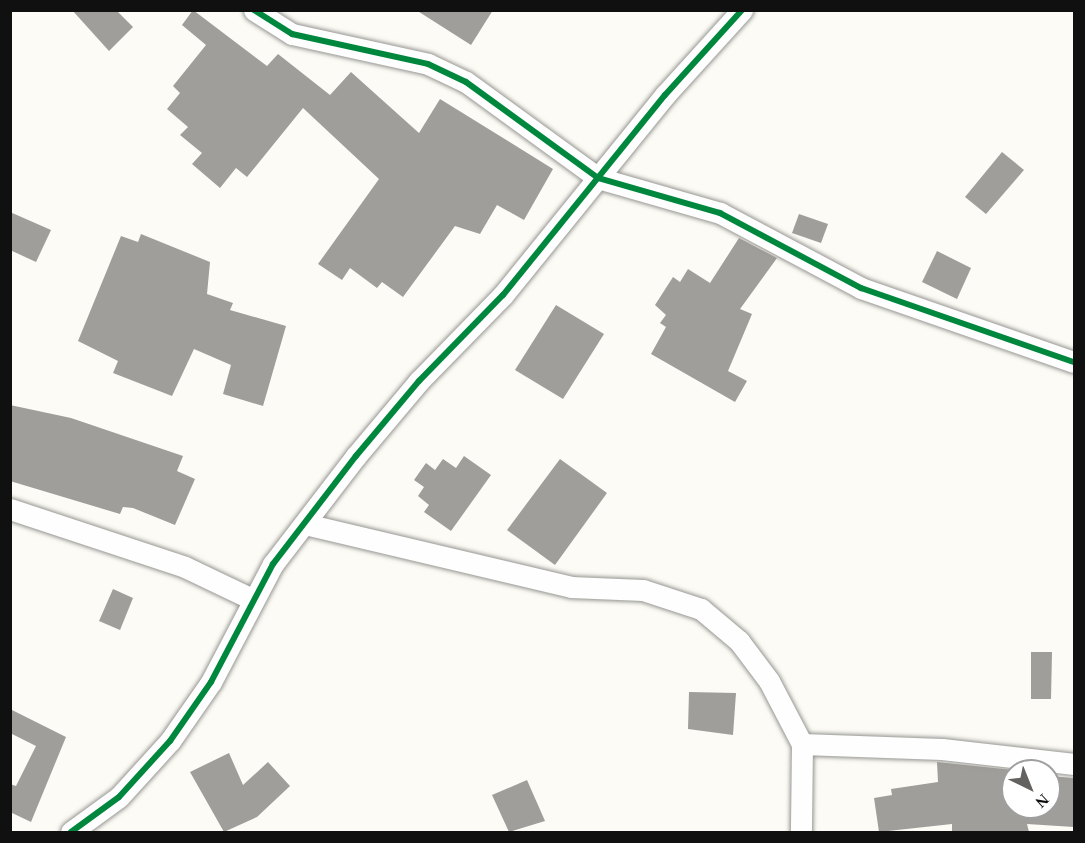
<!DOCTYPE html>
<style>
body{margin:0}
#map{position:relative;width:1085px;height:843px;overflow:hidden;background:#fcfbf5;font-family:"Times New Roman",serif}
div>[style]{position:absolute}
[style*='--x']{left:calc(var(--x)*1px);top:calc(var(--y)*1px);width:calc(var(--w)*1px);rotate:calc(var(--a)*1deg)}
.building>*{inset:0;background:#a09e9a}
.roads{filter:drop-shadow(0 0 2px #969693) drop-shadow(0 0 2px #969693)}
.street>*{height:21px;margin:-10.5px;padding:0 10.5px;transform-origin:10.5px;border-radius:10.5px;background:#fffefe}
.cycleway>*{height:6px;margin:-3px;padding:0 3px;transform-origin:3px;border-radius:3px;background:#00873e}
span{translate:-50% -50%;white-space:nowrap;text-align:center;line-height:1.15;-webkit-text-stroke:6px #fff;paint-order:stroke}
.frame{position:absolute;inset:0;border:12px solid #101010;pointer-events:none}
.north{position:absolute;left:1001px;top:759px;width:60px;height:60px;box-sizing:border-box;background:#fff;border:2px solid #9f9f9f;border-radius:50%;rotate:137deg;font-size:16px;font-weight:700;line-height:24px;text-align:center;color:#101010}
.north::after{content:'';display:block;margin:auto;width:21px;height:27px;background:#636260;clip-path:polygon(50% 0,100% 100%,50% 72%,0 100%)}
</style>
<div id="map">
<div class="building">
<div style="clip-path:polygon(72px 10px,116px 10px,133px 27px,109px 51px)"></div>
<div style="clip-path:polygon(193px 10px,267px 66px,278px 54px,330px 95px,351px 72px,419px 133px,440px 99px,553px 169px,524px 220px,497px 205px,480px 234px,455px 226px,403px 297px,382px 282px,377px 288px,350px 268px,342px 280px,318px 264px,379px 179px,303px 108px,247px 177px,236px 168px,220px 188px,192px 164px,202px 153px,180px 135px,188px 127px,167px 109px,180px 93px,173px 86px,206px 45px,182px 25px)"></div>
<div style="clip-path:polygon(416px 10px,493px 10px,471px 45px)"></div>
<div style="clip-path:polygon(1002px 152px,1024px 170px,986px 214px,965px 197px)"></div>
<div style="clip-path:polygon(10px 212px,51px 230px,36px 262px,10px 250px)"></div>
<div style="clip-path:polygon(799px 214px,828px 224px,821px 243px,792px 233px)"></div>
<div style="clip-path:polygon(141px 234px,210px 262px,207px 294px,233px 303px,230px 310px,286px 326px,263px 406px,223px 394px,231px 365px,194px 349px,172px 396px,113px 373px,118px 361px,78px 341px,121px 236px,138px 242px)"></div>
<div style="clip-path:polygon(739px 238px,777px 258px,740px 309px,752px 314px,728px 371px,747px 381px,735px 402px,651px 354px,666px 327px,660px 323px,666px 315px,655px 305px,673px 277px,680px 282px,688px 269px,710px 283px)"></div>
<div style="clip-path:polygon(937px 251px,971px 268px,957px 299px,922px 282px)"></div>
<div style="clip-path:polygon(556px 305px,604px 334px,563px 399px,515px 370px)"></div>
<div style="clip-path:polygon(10px 405px,71px 418px,183px 456px,177px 471px,195px 479px,175px 525px,133px 508px,123px 507px,120px 514px,10px 481px)"></div>
<div style="clip-path:polygon(464px 456px,491px 475px,451px 531px,424px 512px,429px 505px,418px 496px,424px 487px,414px 480px,426px 463px,435px 470px,443px 459px,456px 468px)"></div>
<div style="clip-path:polygon(560px 459px,607px 493px,555px 565px,507px 530px)"></div>
<div style="clip-path:polygon(113px 589px,133px 598px,120px 630px,99px 621px)"></div>
<div style="clip-path:polygon(1031px 652px,1052px 652px,1051px 699px,1031px 699px)"></div>
<div style="clip-path:polygon(689px 692px,736px 693px,733px 735px,688px 729px)"></div>
<div style="clip-path:polygon(10px 709px,66px 737px,31px 822px,10px 812px,10px 784px,16px 786px,36px 746px,10px 733px)"></div>
<div style="clip-path:polygon(229px 753px,243px 785px,268px 762px,290px 786px,257px 817px,224px 832px,190px 772px)"></div>
<div style="clip-path:polygon(937px 762px,1023px 771px,1013px 771px,1013px 807px,1049px 807px,1049px 776px,1074px 778px,1074px 827px,1027px 824px,1029px 832px,952px 832px,952px 824px,879px 832px,874px 798px,892px 795px,891px 789px,938px 782px)"></div>
<div style="clip-path:polygon(527px 780px,545px 821px,509px 832px,492px 795px)"></div>
</div>
<div class="roads">
<div class="street">
<div style="--x:254;--y:10;--w:45;--a:32.3"></div>
<div style="--x:292;--y:34;--w:139;--a:12.4"></div>
<div style="--x:428;--y:64;--w:42;--a:25.3"></div>
<div style="--x:466;--y:82;--w:163;--a:36"></div>
<div style="--x:598;--y:178;--w:127;--a:16"></div>
<div style="--x:720;--y:213;--w:160;--a:28"></div>
<div style="--x:861;--y:288;--w:225;--a:19.2"></div>
<div style="--x:10;--y:509;--w:184;--a:18.3"></div>
<div style="--x:185;--y:567;--w:76;--a:25.6"></div>
<div style="--x:305;--y:524;--w:273;--a:13.3"></div>
<div style="--x:571;--y:587;--w:72;--a:2.4"></div>
<div style="--x:643;--y:590;--w:61;--a:18.1"></div>
<div style="--x:701;--y:609;--w:50;--a:40.1"></div>
<div style="--x:739;--y:641;--w:50;--a:53.1"></div>
<div style="--x:769;--y:681;--w:71;--a:62.4"></div>
<div style="--x:802;--y:744;--w:88;--a:90.7"></div>
<div style="--x:802;--y:744;--w:140;--a:2"></div>
<div style="--x:942;--y:749;--w:133;--a:6.5"></div>
<div style="--x:71;--y:832;--w:59;--a:-36.1"></div>
<div style="--x:119;--y:797;--w:76;--a:-47.7"></div>
<div style="--x:170;--y:741;--w:72;--a:-55.2"></div>
<div style="--x:211;--y:682;--w:133;--a:-62.3"></div>
<div style="--x:273;--y:564;--w:136;--a:-52.5"></div>
<div style="--x:356;--y:456;--w:98;--a:-50"></div>
<div style="--x:419;--y:381;--w:120;--a:-45.7"></div>
<div style="--x:503;--y:295;--w:257;--a:-51"></div>
<div style="--x:665;--y:95;--w:115;--a:-47.8"></div>
</div>
</div>
<div class="cycleway">
<div style="--x:254;--y:10;--w:45;--a:32.3"></div>
<div style="--x:292;--y:34;--w:139;--a:12.4"></div>
<div style="--x:428;--y:64;--w:42;--a:25.3"></div>
<div style="--x:466;--y:82;--w:163;--a:36"></div>
<div style="--x:598;--y:178;--w:127;--a:16"></div>
<div style="--x:720;--y:213;--w:160;--a:28"></div>
<div style="--x:861;--y:288;--w:225;--a:19.2"></div>
<div style="--x:71;--y:832;--w:59;--a:-36.1"></div>
<div style="--x:119;--y:797;--w:76;--a:-47.7"></div>
<div style="--x:170;--y:741;--w:72;--a:-55.2"></div>
<div style="--x:211;--y:682;--w:133;--a:-62.3"></div>
<div style="--x:273;--y:564;--w:136;--a:-52.5"></div>
<div style="--x:356;--y:456;--w:98;--a:-50"></div>
<div style="--x:419;--y:381;--w:120;--a:-45.7"></div>
<div style="--x:503;--y:295;--w:257;--a:-51"></div>
<div style="--x:665;--y:95;--w:115;--a:-47.8"></div>
</div>
<div class="frame"></div>
<div class="north">N</div>
</div>
